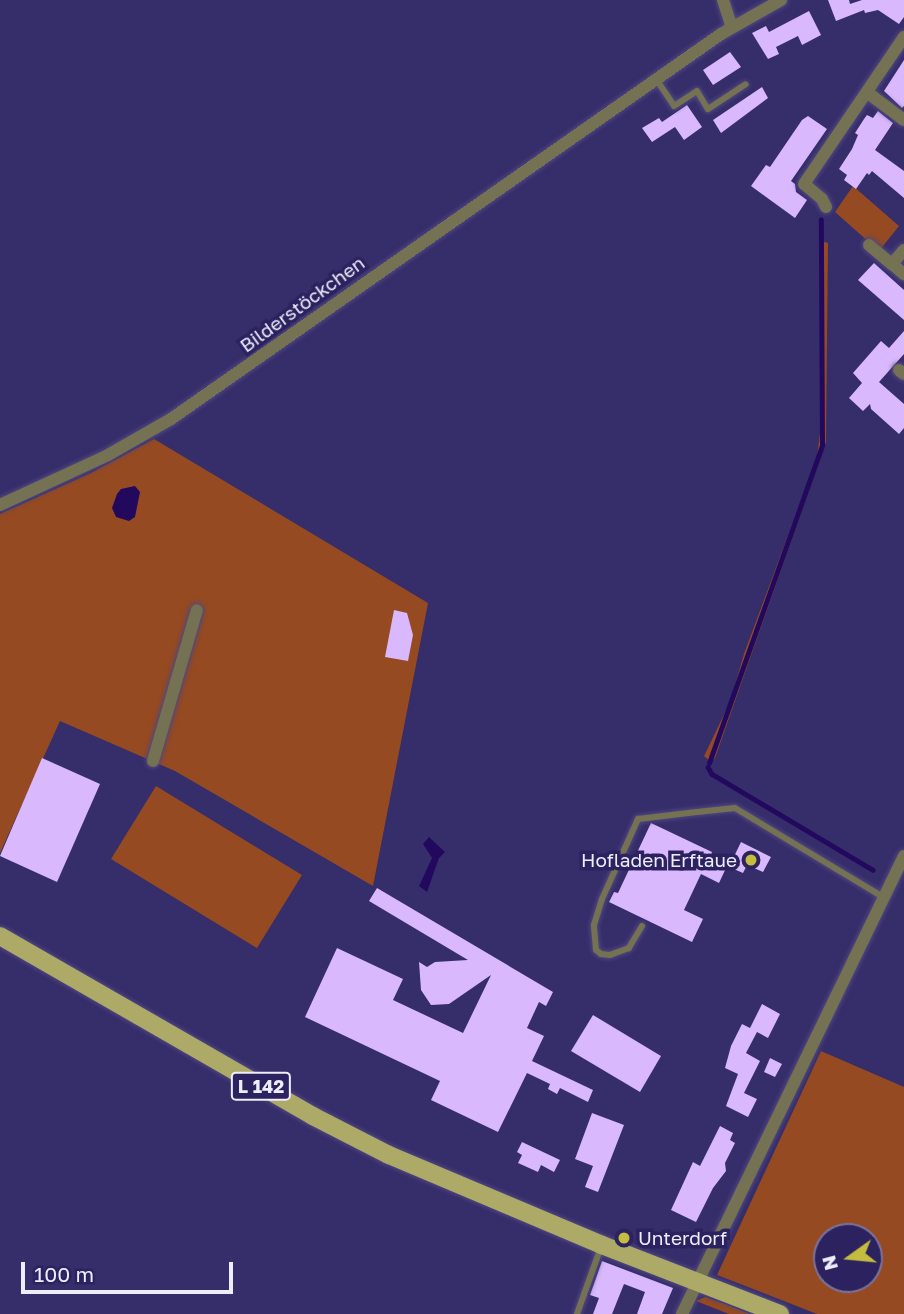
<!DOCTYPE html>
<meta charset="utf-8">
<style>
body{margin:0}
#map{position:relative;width:904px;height:1314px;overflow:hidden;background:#362d6b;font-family:"Golos Text",sans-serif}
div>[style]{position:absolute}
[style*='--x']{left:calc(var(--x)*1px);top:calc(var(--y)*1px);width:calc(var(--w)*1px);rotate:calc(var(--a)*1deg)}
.green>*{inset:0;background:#954a22}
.water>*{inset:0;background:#23095e}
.stream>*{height:4.5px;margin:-2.25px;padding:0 2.25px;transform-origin:2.25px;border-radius:2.25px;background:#23095e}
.building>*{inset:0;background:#d9b8fd}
.roads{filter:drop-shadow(0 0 2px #50487f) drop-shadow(0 0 2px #50487f)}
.lane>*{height:6px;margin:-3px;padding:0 3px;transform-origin:3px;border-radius:3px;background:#747252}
.street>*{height:12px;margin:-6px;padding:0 6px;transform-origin:6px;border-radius:6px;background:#747252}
.primary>*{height:18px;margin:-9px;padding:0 9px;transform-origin:9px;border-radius:9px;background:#adaa67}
.dots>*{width:19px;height:19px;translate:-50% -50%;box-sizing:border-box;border:4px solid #2c225f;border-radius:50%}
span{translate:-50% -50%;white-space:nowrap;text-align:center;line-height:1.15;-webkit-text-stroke:7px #2c225f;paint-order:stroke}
.shield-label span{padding:2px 5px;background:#2c225f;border:2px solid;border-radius:5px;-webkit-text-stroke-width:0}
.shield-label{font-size:18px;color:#ededfc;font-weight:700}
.street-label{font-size:19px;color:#ededfc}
.poi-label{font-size:19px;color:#ededfc}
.right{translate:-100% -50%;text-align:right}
.left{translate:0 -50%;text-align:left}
.north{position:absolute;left:813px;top:1223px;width:70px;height:70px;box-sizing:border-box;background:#2c225f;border:2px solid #79739e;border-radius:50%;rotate:255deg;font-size:19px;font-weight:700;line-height:28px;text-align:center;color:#ededfc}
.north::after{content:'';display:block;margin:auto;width:24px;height:32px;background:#c4bc3e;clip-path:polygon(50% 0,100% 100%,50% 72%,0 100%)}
.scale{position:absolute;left:21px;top:1262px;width:212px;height:32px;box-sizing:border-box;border:4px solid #ededfc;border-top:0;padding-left:9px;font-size:21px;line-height:24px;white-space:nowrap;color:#ededfc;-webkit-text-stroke:5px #2c225f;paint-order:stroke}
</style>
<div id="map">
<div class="green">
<div style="clip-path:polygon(853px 186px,899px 226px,879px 251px,835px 212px)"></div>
<div style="clip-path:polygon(821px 241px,828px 243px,826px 442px,715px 758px,711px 762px,704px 756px,706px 752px,730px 702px,744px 654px,817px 457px,821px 425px)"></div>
<div style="clip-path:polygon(154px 439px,428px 603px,373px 886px,175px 771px,60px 721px,0 853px,0 514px,91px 473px)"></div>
<div style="clip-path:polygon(156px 786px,302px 875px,257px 948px,111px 859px)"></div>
<div style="clip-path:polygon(evenodd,821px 1051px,904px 1087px,904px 1314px,817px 1314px,717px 1275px,821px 1051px,827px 1237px,869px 1237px,869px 1279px,827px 1279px,827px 1237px)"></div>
<div style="clip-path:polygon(705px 1297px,725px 1304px,750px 1314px,729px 1314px,696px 1301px)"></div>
</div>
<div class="water">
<div style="clip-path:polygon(135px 486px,140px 492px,135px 517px,129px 521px,116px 517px,112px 508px,117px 494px,121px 489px)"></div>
<div style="clip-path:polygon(429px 837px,445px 852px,439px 858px,427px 892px,419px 886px,432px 858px,423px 844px)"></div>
</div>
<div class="stream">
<div style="--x:709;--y:763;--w:337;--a:-70.4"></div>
<div style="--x:822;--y:445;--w:225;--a:-90.3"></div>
<div style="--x:708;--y:767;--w:8;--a:60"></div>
<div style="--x:712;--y:774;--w:187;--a:30.8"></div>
</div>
<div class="building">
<div style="clip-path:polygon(828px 0,849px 0,850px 4px,862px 0,904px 0,904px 17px,899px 24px,878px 10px,865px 13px,864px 10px,836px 21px)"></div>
<div style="clip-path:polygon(809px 11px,821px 35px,802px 45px,798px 36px,776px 47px,779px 54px,768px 59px,752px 33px,766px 26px,769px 32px)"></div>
<div style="clip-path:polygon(730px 52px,741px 67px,713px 85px,703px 70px)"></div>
<div style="clip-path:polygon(904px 60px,904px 106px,902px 108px,884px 91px)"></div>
<div style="clip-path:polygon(762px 87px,768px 98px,721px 133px,713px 120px)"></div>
<div style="clip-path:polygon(687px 105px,702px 127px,684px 140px,675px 127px,652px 142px,642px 128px,659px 118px,662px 122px)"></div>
<div style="clip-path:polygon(878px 111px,893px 123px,875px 150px,904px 171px,904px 198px,872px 171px,869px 175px,867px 173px,856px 189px,844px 180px,847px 175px,839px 169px,852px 149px,858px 135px,855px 133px,864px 119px,867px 115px,873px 118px)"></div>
<div style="clip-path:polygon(808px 116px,827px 129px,791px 181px,795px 184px,796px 192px,807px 200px,795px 218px,751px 186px,766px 165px,770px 167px,802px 120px)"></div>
<div style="clip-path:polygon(874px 263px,904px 290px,904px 320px,858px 280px)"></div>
<div style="clip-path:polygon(904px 331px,904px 354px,879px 382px,904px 404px,904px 428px,899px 434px,871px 409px,870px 404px,863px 411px,849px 398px,862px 383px,853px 373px,881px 341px,889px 348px)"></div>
<div style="clip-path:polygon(394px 610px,407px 613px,413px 635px,408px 661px,385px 657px)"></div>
<div style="clip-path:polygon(42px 758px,100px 784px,57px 882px,0 856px)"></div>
<div style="clip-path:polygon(651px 823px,712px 852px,710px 857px,727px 866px,719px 883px,701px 874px,684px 910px,703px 919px,692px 942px,609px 902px,614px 892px,618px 893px)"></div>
<div style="clip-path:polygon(741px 842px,771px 857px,763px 872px,747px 865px,743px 873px,729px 867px)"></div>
<div style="clip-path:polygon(377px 888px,553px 992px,546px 1006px,539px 1002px,527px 1028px,544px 1036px,532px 1061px,593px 1090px,588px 1102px,560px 1088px,557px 1094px,548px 1089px,550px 1084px,527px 1073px,498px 1132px,431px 1100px,440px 1081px,305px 1017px,337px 948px,403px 979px,393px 1000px,463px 1033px,491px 975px,449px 1004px,431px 1005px,421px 990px,419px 962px,427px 967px,435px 962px,468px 960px,369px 901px)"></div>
<div style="clip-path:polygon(762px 1004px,780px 1014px,768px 1038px,757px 1032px,746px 1053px,760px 1061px,744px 1093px,757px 1099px,748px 1117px,726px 1106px,738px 1074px,725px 1068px,731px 1046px,742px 1024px,750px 1028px)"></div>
<div style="clip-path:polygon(593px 1015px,661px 1056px,640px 1092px,571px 1051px)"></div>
<div style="clip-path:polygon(770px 1058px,782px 1064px,775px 1077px,764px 1072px)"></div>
<div style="clip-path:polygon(592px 1113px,624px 1125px,598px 1192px,585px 1187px,593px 1166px,575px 1159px)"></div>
<div style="clip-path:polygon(720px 1126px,733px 1133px,730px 1140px,735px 1143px,725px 1163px,726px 1171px,713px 1188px,696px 1222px,671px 1210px,693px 1162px,700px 1166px)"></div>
<div style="clip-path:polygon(522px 1142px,560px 1160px,554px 1172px,541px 1165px,538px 1172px,518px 1163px,522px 1155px,517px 1152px)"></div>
<div style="clip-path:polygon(602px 1261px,673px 1288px,662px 1314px,637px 1314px,645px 1292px,624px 1284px,612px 1314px,593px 1314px,599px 1298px,590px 1295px)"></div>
</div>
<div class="roads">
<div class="lane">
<div style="--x:656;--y:79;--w:32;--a:56"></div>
<div style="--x:674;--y:106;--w:27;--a:-33"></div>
<div style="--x:697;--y:91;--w:21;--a:59"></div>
<div style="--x:708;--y:109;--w:45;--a:-33.3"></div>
<div style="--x:642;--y:926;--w:26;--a:121"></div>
<div style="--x:629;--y:948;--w:20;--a:160"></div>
<div style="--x:610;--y:955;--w:9;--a:-174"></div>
<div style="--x:601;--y:954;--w:6;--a:-141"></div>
<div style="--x:596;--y:950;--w:25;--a:-95"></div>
<div style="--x:594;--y:925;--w:27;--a:-73"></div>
<div style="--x:602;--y:899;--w:88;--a:-65.8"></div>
<div style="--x:638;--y:819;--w:59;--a:-6.8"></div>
<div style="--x:697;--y:812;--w:38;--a:-6"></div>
<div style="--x:735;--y:808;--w:173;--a:31"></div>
<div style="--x:577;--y:1314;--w:71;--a:-70.3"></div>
</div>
<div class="street">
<div style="--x:723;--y:0;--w:28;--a:72"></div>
<div style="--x:868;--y:93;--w:45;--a:36.9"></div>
<div style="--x:826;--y:207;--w:9;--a:-117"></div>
<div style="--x:822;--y:199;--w:23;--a:-140"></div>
<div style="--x:804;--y:184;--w:178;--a:-55.8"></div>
<div style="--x:869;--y:245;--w:30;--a:40"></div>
<div style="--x:904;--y:250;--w:18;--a:131"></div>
<div style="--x:892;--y:264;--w:16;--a:40"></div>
<div style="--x:899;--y:370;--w:6;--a:39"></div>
<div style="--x:0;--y:505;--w:119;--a:-24.8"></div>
<div style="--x:108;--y:455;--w:73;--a:-29.7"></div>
<div style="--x:171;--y:419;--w:671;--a:-34.99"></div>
<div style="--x:721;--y:34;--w:69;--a:-29.5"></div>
<div style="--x:153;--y:761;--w:157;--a:-73.8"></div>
<div style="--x:682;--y:1314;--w:509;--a:-64.14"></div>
</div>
<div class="primary">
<div style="--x:0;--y:936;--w:361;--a:29.9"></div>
<div style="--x:313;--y:1116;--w:85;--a:27.2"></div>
<div style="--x:389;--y:1155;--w:231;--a:22.9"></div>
<div style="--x:602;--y:1245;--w:191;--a:21.2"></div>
</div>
</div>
<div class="dots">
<div style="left:751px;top:860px;background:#c4bc3e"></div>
<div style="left:624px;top:1238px;background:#c4bc3e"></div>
</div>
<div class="shield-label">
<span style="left:261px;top:1086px">L 142</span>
</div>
<div class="street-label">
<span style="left:302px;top:304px;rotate:-36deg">Bilderstöckchen</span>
</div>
<div class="poi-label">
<span class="right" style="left:737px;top:860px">Hofladen Erftaue</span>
<span class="left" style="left:638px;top:1238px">Unterdorf</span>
</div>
<div class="north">N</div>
<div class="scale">100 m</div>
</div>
